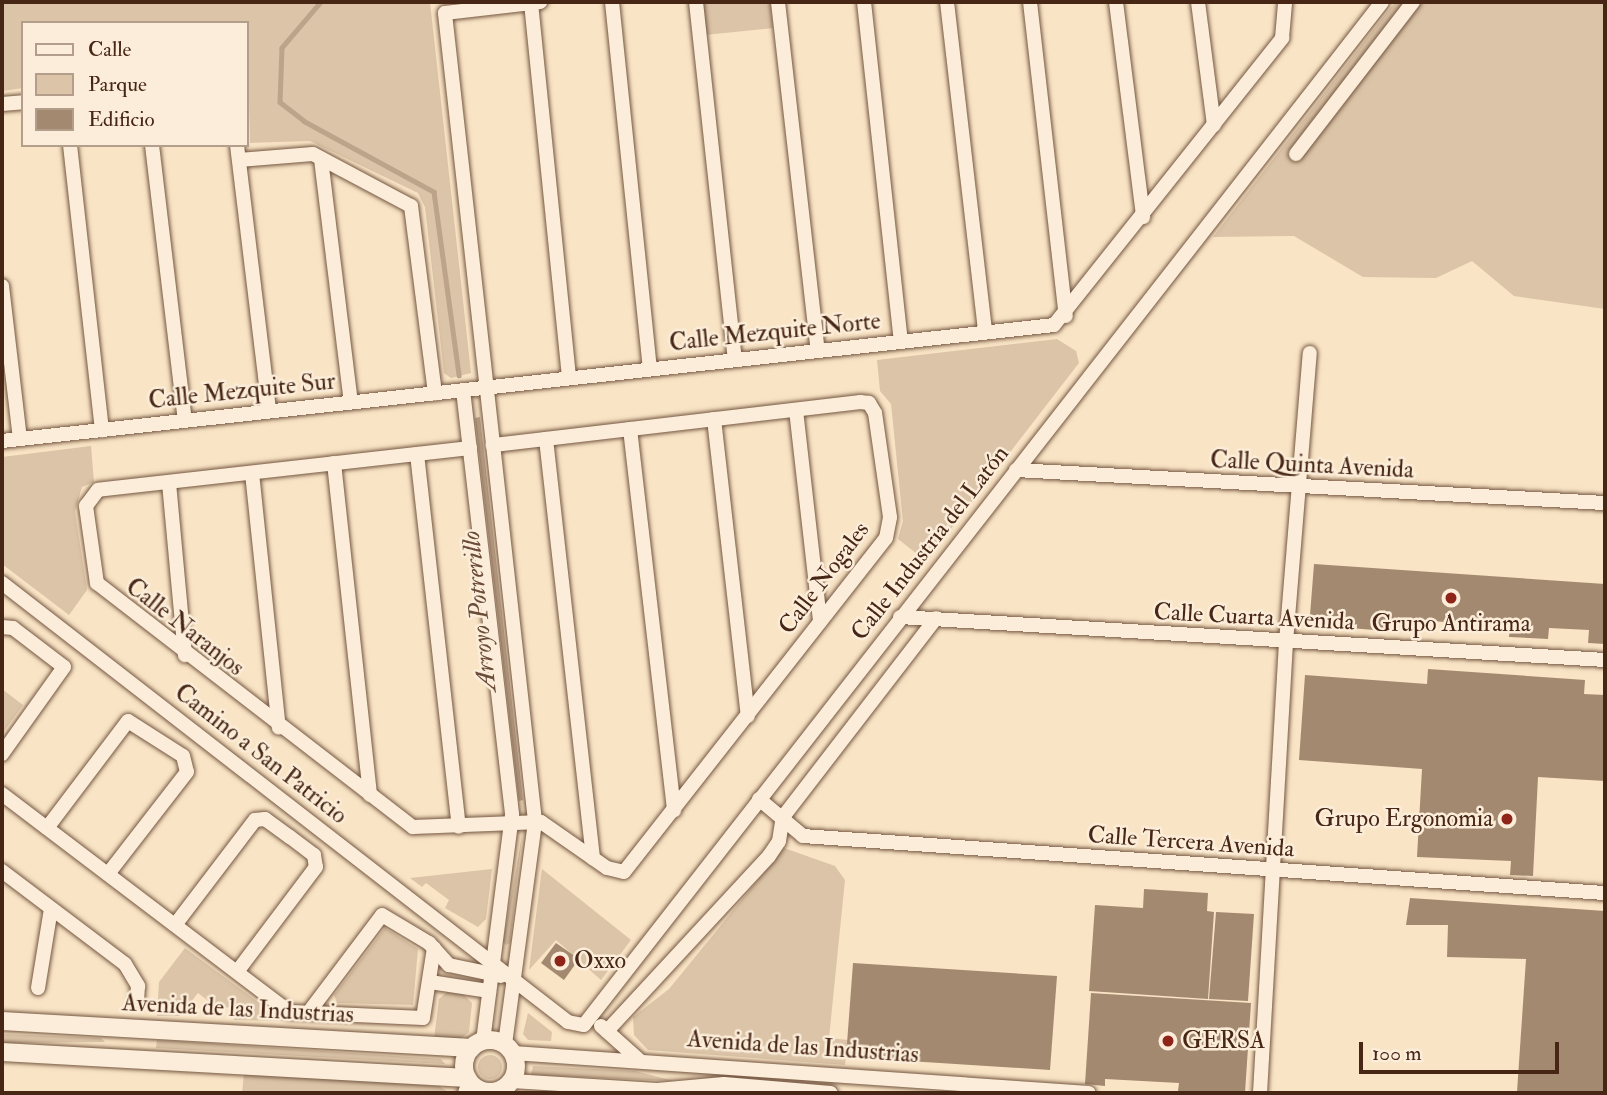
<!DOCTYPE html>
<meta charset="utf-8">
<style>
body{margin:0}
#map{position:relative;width:1607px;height:1095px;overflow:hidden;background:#f9e4c5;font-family:"IM FELL Double Pica",serif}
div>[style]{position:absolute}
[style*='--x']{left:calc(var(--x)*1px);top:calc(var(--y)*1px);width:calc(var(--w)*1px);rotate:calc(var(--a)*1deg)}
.green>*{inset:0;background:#dbc4a7}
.round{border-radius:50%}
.water>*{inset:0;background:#bca389}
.stream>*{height:4.5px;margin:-2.25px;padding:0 2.25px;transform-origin:2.25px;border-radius:2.25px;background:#bca389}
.building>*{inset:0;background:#a48971}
.roads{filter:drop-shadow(0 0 2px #745641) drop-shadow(0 0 2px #745641)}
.minor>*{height:14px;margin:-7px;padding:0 7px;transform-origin:7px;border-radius:7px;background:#fbedd9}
.tertiary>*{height:18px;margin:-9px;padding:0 9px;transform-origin:9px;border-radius:9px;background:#fbedd9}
.tertiary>.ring{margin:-9px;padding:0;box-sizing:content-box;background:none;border:18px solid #fbedd9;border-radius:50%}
.dots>*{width:19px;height:19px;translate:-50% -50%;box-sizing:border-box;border:4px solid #fbedd9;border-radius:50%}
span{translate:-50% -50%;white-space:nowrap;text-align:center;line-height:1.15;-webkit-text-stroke:5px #fbedd9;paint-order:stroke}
.street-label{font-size:24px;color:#472615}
.poi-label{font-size:24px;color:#472615}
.right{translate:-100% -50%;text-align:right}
.left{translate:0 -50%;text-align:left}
.water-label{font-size:26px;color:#6a4c38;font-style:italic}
.frame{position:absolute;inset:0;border:4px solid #472615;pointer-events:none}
.legend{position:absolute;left:21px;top:21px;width:228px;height:126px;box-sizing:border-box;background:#fbedd9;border:2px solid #b39d8b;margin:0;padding:9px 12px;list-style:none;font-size:21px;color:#472615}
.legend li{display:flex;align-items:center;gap:14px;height:35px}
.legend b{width:35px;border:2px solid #b39d8b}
.scale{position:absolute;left:1359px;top:1042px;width:200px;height:32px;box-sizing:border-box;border:4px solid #472615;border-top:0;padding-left:9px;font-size:21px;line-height:24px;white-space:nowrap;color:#472615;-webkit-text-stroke:5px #fbedd9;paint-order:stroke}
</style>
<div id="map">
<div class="green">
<div style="clip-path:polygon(2px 2px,430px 2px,471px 373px,451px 378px,444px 373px,425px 207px,418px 193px,310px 141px,250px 143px,247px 23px,23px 23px,23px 88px,2px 91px)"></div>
<div style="clip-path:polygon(700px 2px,770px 2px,773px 28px,705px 35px)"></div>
<div style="clip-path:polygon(1395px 2px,1605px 2px,1605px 309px,1514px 296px,1472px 261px,1436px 278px,1363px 277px,1294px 236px,1213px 237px)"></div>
<div style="clip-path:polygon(1057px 339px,1076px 351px,1079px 363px,926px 561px,898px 539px,903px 521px,891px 404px,880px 391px,877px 360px)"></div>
<div style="clip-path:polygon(91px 446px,94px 482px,82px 487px,75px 511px,87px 590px,69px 615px,2px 564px,2px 457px)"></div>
<div style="clip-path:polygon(2px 689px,23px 705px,2px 734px)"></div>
<div style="clip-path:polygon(522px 836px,510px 943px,506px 945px,503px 942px)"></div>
<div style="clip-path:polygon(784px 848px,835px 866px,845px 880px,829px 1038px,848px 1040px,845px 1065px,648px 1050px,634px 1035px,633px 1017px,669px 989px)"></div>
<div style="clip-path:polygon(492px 869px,486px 919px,478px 927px,445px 908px,449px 900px,426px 883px,422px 887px,410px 878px)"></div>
<div style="clip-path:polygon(542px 869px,631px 940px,601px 980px,556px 940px,529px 970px)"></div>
<div style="clip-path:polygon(385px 928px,418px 949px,413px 1005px,337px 1003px,334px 995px)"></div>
<div style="clip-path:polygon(185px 948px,216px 971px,284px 1021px,234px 1020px,233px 1008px,215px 1006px,198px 993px,180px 1016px,157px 1016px,159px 982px)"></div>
<div style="clip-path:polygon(447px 992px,463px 994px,472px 1003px,469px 1032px,459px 1040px,434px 1039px,439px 999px)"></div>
<div style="clip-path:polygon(528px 1013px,552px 1032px,551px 1041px,528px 1040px,523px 1034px)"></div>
<div style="clip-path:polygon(2px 1034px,101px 1038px,105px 1042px,2px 1043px)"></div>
<div style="clip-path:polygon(157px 1040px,441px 1059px,445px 1064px,156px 1048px)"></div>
<div class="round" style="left:478px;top:1055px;width:24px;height:24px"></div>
<div style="clip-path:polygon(533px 1066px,635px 1071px,674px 1081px,531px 1075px)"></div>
<div style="clip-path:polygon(244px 1074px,439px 1086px,450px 1093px,242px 1093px)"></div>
</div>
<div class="water">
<div style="clip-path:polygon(480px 417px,523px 800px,519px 801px,475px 418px)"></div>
</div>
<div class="stream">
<div style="--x:321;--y:2;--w:60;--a:130.3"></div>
<div style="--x:282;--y:48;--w:54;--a:92.1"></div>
<div style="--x:280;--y:102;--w:31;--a:38"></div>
<div style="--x:304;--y:121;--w:148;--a:28.6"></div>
<div style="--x:434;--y:192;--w:185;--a:82.2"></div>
</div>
<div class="building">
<div style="clip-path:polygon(1314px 564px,1605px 584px,1605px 644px,1588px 643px,1589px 630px,1549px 628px,1548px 639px,1509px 637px,1510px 626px,1430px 621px,1389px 619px,1388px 631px,1349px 628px,1350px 617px,1310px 615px)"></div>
<div style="clip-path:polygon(1428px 669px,1585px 680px,1584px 694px,1605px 695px,1605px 781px,1538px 777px,1533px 876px,1510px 875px,1511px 861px,1417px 857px,1422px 769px,1299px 760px,1305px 675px,1427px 684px)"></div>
<div style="clip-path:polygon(1144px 889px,1208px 893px,1207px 911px,1214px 912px,1208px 999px,1089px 991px,1095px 905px,1143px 908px)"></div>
<div style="clip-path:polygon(1410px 898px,1605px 911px,1603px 1093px,1517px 1092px,1526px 959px,1447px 957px,1448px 925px,1406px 925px)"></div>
<div style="clip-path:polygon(1216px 912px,1254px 914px,1248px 1001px,1209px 999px)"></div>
<div style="clip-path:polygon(556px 943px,579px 959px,564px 980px,541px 963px)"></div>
<div style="clip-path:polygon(853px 963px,1057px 976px,1050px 1070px,846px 1057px)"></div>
<div style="clip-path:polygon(1091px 993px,1251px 1003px,1245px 1093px,1178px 1091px,1179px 1083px,1105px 1079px,1105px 1086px,1085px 1084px)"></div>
</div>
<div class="roads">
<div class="minor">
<div style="--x:612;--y:2;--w:369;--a:84.1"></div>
<div style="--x:696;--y:2;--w:360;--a:83.8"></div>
<div style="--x:778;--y:2;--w:351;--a:83.5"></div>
<div style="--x:864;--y:2;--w:341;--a:83.8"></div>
<div style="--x:947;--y:2;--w:332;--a:83.4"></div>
<div style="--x:1030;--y:2;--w:316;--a:83.5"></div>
<div style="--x:1116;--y:2;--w:217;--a:82.8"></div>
<div style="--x:1198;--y:2;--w:124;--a:82.6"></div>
<div style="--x:531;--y:3;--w:377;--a:84.2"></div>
<div style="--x:2;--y:104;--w:21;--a:-5"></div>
<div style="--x:70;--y:145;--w:287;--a:83.6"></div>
<div style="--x:152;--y:145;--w:277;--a:83.2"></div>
<div style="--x:237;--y:145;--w:268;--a:83.1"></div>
<div style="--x:1296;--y:154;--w:192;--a:-52.4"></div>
<div style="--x:321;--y:159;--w:245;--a:83"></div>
<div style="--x:239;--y:160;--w:74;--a:-4.6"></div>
<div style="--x:313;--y:154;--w:111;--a:28"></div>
<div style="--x:411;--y:206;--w:189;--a:82.7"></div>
<div style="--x:2;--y:286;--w:154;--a:83.3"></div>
<div style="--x:463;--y:390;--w:428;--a:83.4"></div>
<div style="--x:512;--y:815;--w:228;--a:97.3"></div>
<div style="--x:796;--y:410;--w:213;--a:83.5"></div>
<div style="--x:714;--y:419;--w:299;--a:83.5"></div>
<div style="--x:630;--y:429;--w:384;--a:83.4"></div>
<div style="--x:546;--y:439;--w:422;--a:83.6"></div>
<div style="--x:2;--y:441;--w:1058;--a:-6.29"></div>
<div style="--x:1054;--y:325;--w:367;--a:-51.5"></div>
<div style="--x:1282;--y:38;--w:36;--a:-85"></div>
<div style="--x:470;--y:448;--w:374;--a:173.6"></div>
<div style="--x:98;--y:490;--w:20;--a:127"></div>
<div style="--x:86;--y:506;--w:78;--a:81.9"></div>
<div style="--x:97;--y:583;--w:399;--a:37.7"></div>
<div style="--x:413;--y:827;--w:128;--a:-2.2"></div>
<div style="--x:541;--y:822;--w:80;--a:34.9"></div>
<div style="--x:607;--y:868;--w:17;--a:13"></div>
<div style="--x:624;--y:872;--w:424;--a:-51.9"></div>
<div style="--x:886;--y:538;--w:21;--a:-79"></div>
<div style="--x:890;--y:517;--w:105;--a:-98.2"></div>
<div style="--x:875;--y:413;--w:12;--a:-121"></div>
<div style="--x:869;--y:403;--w:9;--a:-174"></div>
<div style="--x:860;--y:402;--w:370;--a:173.3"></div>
<div style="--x:417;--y:454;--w:375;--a:83.6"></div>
<div style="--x:334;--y:463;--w:334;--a:83.8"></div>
<div style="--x:1016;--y:470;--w:590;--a:3.21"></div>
<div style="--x:252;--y:473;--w:256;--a:84"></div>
<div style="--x:169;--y:483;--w:173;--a:84.7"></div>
<div style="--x:2;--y:583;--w:716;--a:37.8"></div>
<div style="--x:568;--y:1022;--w:16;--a:11"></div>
<div style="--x:584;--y:1025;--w:1297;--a:-52.04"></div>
<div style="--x:900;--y:617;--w:706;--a:3.49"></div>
<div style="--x:2;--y:627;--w:11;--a:5"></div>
<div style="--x:13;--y:628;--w:64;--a:37.4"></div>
<div style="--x:64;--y:667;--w:107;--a:125.5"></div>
<div style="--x:2;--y:794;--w:360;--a:37.2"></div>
<div style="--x:289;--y:1012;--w:134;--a:2.6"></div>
<div style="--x:423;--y:1018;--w:71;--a:-81.1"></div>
<div style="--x:759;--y:799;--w:57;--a:40.1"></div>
<div style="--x:803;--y:836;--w:804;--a:4.07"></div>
<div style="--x:783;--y:817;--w:251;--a:-52.4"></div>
<div style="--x:47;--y:828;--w:134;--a:-52.9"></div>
<div style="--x:128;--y:721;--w:65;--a:32.5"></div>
<div style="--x:183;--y:756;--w:16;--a:76"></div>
<div style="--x:187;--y:772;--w:129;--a:127.8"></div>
<div style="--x:2;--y:871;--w:154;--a:37.1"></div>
<div style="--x:125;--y:964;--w:26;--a:59"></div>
<div style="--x:138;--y:986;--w:14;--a:94"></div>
<div style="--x:175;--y:925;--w:132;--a:-52.7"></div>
<div style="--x:255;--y:820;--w:10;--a:-6"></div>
<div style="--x:265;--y:819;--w:31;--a:36"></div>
<div style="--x:290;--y:837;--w:30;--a:37"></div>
<div style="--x:314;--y:855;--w:12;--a:81"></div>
<div style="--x:316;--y:867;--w:131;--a:127"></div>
<div style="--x:430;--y:982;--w:60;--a:8.7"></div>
<div style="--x:38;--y:988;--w:80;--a:-80.7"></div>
<div style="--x:309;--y:1012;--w:121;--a:-53"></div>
<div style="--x:382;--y:915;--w:55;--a:30.8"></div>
<div style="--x:429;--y:943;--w:30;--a:48"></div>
<div style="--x:449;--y:965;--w:53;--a:11.9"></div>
<div style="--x:601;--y:1026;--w:51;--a:41.8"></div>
<div style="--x:607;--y:1031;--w:238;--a:-47.2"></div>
<div style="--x:769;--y:856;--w:18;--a:-56"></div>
<div style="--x:779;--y:841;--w:24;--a:-81"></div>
<div style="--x:505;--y:1044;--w:225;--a:-82.3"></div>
<div style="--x:535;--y:821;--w:813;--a:-96.36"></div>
<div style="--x:445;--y:13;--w:96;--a:-6.6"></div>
<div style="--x:513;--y:1053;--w:577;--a:3.97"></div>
<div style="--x:512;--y:1081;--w:145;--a:3.6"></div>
<div style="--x:657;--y:1090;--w:67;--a:-5.1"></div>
<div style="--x:724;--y:1084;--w:107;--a:4.8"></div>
<div style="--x:465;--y:1093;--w:12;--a:-70"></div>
<div style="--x:494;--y:1093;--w:1;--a:-90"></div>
<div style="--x:1260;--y:1093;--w:452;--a:-86.7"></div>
<div style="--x:1286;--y:642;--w:290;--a:-85.3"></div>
</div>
<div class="tertiary">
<div style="--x:2;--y:1021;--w:470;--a:3.3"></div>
<div class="ring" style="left:464px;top:1040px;width:34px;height:34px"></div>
<div style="--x:2;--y:1052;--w:466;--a:3.2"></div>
</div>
</div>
<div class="dots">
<div style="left:1451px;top:598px;background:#8f2418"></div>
<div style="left:1507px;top:819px;background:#8f2418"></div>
<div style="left:560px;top:961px;background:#8f2418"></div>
<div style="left:1168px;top:1041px;background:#8f2418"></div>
</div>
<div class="street-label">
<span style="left:775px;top:332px;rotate:-6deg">Calle Mezquite Norte</span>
<span style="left:242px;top:391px;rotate:-6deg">Calle Mezquite Sur</span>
<span style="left:1312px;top:465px;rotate:3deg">Calle Quinta Avenida</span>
<span style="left:930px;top:543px;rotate:-52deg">Calle Industria del Latón</span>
<span style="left:824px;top:578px;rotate:-53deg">Calle Nogales</span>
<span style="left:1254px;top:617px;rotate:3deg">Calle Cuarta Avenida</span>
<span style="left:185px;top:627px;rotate:38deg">Calle Naranjos</span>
<span style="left:261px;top:754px;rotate:38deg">Camino a San Patricio</span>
<span style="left:1191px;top:842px;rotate:4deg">Calle Tercera Avenida</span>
<span style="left:238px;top:1009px;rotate:3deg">Avenida de las Industrias</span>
<span style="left:803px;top:1047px;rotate:4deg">Avenida de las Industrias</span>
</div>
<div class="poi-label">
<span style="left:1451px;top:624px">Grupo Antirama</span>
<span class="right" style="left:1493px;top:819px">Grupo Ergonomia</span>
<span class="left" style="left:574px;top:961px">Oxxo</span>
<span class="left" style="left:1182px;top:1041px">GERSA</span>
</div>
<div class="water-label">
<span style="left:480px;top:611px;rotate:-96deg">Arroyo Potrerillo</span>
</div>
<div class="frame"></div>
<ul class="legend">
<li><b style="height:9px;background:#fbedd9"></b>Calle</li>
<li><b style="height:19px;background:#dbc4a7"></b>Parque</li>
<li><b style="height:19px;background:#a48971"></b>Edificio</li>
</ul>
<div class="scale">100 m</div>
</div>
